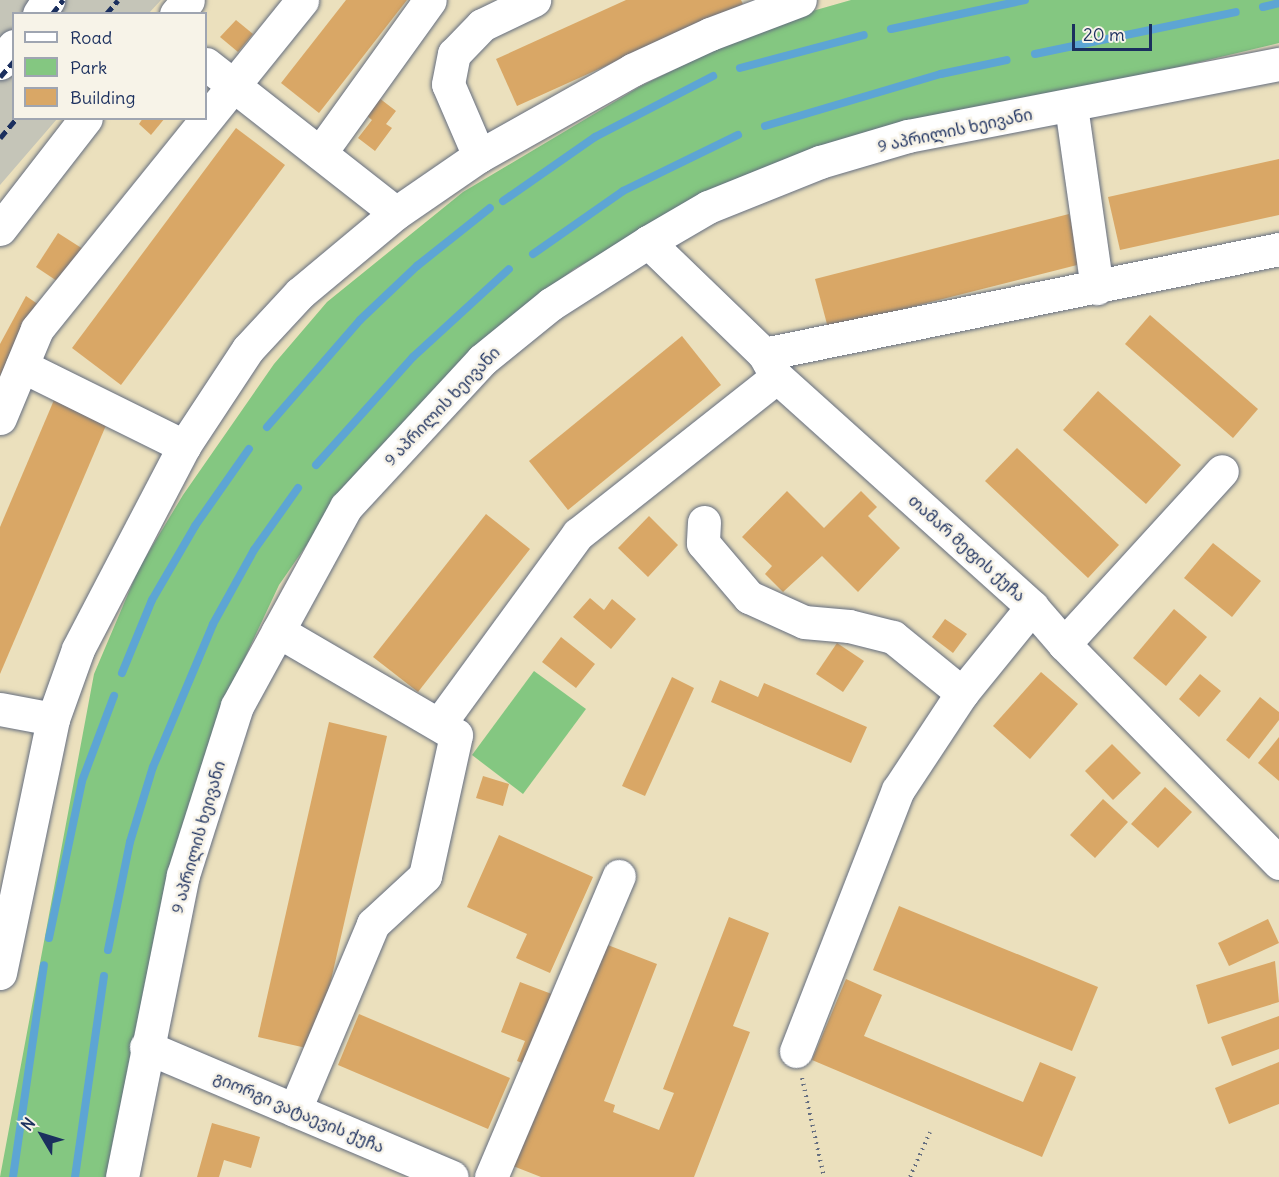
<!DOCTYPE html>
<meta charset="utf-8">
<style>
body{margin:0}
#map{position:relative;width:1279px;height:1177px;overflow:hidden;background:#ebe0bd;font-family:Delius,"Noto Sans Georgian",sans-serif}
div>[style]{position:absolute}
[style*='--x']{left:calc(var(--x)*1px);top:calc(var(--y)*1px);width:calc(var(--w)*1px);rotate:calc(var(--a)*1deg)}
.industrial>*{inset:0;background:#c5c5b8}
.green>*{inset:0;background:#84c781}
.stream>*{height:8px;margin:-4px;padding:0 4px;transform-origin:4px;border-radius:4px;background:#5da5d4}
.building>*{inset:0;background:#d9a766}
.path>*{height:4px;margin-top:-2px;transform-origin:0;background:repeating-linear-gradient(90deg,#646d7f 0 1.5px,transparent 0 6px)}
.roads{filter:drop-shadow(0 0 2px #646d7f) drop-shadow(0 0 2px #646d7f)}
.minor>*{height:33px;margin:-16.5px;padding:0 16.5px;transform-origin:16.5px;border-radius:16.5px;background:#fff}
.rail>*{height:4.5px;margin-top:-2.25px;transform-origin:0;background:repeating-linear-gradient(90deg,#1b2f5e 0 9px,transparent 0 13.5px)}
span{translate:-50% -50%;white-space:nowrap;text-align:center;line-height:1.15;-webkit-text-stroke:5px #f7f3e8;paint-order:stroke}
.street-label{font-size:16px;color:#1b2f5e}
.legend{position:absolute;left:12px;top:12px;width:195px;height:108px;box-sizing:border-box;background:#f7f3e8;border:2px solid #9fa5b1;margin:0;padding:8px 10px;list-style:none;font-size:18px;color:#1b2f5e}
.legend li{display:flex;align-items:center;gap:12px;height:30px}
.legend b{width:30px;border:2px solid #9fa5b1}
.north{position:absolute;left:12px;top:1105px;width:60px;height:60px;-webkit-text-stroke:4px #f7f3e8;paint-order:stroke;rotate:308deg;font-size:16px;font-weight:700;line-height:24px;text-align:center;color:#1b2f5e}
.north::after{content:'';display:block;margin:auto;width:21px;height:27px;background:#1b2f5e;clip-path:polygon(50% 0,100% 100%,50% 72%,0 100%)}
.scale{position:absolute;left:1072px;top:24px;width:80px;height:27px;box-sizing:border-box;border:3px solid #1b2f5e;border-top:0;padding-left:8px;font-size:18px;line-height:21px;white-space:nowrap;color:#1b2f5e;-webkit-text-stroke:4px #f7f3e8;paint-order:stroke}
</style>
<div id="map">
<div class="industrial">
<div style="clip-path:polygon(0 0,161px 0,149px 13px,14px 14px,14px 118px,57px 119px,0 185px)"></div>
</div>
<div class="green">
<div style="clip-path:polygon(851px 0,1279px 0,1279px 43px,1040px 100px,718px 191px,574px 269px,483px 342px,348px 485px,279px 585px,227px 696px,108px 1177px,0 1177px,94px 674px,139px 568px,183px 495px,274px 364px,327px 302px,463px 192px,641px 86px,722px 46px,802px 14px)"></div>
<div style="clip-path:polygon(534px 671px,586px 709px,523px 794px,472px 755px)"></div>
</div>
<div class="stream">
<div style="--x:1263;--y:7;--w:16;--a:-14"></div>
<div style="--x:891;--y:29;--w:137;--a:-12.2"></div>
<div style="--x:1035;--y:54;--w:205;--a:-11.8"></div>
<div style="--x:740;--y:68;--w:128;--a:-14.9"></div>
<div style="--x:765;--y:126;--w:184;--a:-16.5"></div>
<div style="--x:941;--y:74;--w:67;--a:-12"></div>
<div style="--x:503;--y:201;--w:112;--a:-34.8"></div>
<div style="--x:595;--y:137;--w:133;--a:-27.3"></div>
<div style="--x:533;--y:254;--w:110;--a:-35"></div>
<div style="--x:623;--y:191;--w:128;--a:-26"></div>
<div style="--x:267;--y:427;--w:142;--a:-49"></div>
<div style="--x:360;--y:320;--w:79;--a:-43.5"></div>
<div style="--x:417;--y:266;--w:93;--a:-38.5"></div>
<div style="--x:316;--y:465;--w:145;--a:-48.1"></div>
<div style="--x:413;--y:357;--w:130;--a:-42.5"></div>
<div style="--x:122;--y:673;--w:79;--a:-67.7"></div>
<div style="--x:152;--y:600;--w:86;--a:-59.8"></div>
<div style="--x:195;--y:526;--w:94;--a:-55"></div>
<div style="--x:49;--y:938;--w:160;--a:-78.1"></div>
<div style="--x:82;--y:781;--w:91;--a:-69.4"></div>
<div style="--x:108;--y:950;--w:110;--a:-78.5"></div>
<div style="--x:130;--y:842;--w:78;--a:-73"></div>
<div style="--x:153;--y:767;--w:155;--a:-67.2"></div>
<div style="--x:213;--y:624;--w:85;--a:-61"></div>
<div style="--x:254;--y:550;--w:76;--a:-54.6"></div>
<div style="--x:13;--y:1177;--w:214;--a:-81.7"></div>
<div style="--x:75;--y:1177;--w:203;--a:-81.8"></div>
</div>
<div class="building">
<div style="clip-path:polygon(346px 0,407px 0,319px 113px,281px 83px)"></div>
<div style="clip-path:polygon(626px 0,741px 0,743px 4px,517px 106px,496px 59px)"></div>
<div style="clip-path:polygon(236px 20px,253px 34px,238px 52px,220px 37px)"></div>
<div style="clip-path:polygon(370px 91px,396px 111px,386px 124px,392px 128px,375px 151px,358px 138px,372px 120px,366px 115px)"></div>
<div style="clip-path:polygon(143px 118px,165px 118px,151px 135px,139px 124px)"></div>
<div style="clip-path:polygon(236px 128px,285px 165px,121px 385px,72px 348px)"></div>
<div style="clip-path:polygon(1279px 159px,1279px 215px,1120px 250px,1108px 197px)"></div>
<div style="clip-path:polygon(1069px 214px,1081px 264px,828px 328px,815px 279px)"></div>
<div style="clip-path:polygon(58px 233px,83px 249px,60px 283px,36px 267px)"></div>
<div style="clip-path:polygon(26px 296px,45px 309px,0 381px,0 344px)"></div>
<div style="clip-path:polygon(1150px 315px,1258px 409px,1233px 438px,1125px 344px)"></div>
<div style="clip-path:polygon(682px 336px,721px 385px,568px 510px,529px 461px)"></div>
<div style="clip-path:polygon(1098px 391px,1181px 465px,1146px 504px,1063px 430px)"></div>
<div style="clip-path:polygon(54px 400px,107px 423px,0 674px,0 527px)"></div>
<div style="clip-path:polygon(1017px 448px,1119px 545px,1088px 578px,985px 481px)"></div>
<div style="clip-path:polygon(787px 491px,824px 528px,861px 491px,877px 507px,868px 516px,900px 548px,858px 592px,822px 556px,783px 592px,765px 574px,772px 566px,742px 537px)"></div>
<div style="clip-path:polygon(486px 514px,530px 549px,418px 692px,373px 657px)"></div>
<div style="clip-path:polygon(649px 516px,678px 545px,648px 577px,618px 548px)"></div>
<div style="clip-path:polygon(1213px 543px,1261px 581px,1232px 617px,1184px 578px)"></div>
<div style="clip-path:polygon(590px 598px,604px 610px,612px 599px,636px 619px,611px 649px,573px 617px)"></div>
<div style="clip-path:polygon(1174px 609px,1207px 637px,1166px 686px,1133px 658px)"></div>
<div style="clip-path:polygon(945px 619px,967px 634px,953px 653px,932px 637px)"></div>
<div style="clip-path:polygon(561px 637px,595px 664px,576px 688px,542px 662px)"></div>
<div style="clip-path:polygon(837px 643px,864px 661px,843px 692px,816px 674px)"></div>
<div style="clip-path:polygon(1041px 672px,1078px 704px,1030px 759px,993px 726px)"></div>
<div style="clip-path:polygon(1200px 674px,1221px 691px,1199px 717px,1179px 699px)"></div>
<div style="clip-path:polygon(672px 677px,694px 688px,645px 796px,622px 786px)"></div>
<div style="clip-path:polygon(720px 680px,758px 697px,764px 683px,867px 727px,851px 763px,711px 702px)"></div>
<div style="clip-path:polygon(1260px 697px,1279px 712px,1279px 720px,1249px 759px,1226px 740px)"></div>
<div style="clip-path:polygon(329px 722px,387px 736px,315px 1050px,258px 1037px)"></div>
<div style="clip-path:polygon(1279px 737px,1279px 781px,1258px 763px)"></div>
<div style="clip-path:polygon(1112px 744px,1141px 773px,1113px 800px,1085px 771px)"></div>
<div style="clip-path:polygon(483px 776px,509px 784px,503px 806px,476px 798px)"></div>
<div style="clip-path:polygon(1165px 787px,1192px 812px,1158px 848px,1131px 824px)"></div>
<div style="clip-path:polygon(1103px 799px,1128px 822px,1095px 858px,1070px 835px)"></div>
<div style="clip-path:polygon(499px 835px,593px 877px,550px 973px,516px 958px,527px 934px,467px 907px)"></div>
<div style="clip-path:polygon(899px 906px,1098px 987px,1072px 1051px,873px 970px)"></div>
<div style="clip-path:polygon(729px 917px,769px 933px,733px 1026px,750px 1032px,694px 1177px,541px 1177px,513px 1166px,600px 942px,657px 964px,604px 1101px,615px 1105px,613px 1112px,659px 1130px,674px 1093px,663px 1089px)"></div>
<div style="clip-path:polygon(1268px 919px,1279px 943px,1229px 966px,1218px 943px)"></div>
<div style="clip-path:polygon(1275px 961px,1279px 1002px,1208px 1024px,1196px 985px)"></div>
<div style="clip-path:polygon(846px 979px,882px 995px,864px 1036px,1023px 1102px,1040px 1062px,1076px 1077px,1042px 1157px,812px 1060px)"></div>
<div style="clip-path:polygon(520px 982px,557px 996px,530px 1066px,517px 1061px,525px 1041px,501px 1032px)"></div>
<div style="clip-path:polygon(359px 1014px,510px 1078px,488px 1129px,338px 1065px)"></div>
<div style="clip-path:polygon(1279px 1016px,1279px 1049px,1232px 1066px,1221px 1037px)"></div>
<div style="clip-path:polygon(1279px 1062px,1279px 1104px,1229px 1124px,1215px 1088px)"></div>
<div style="clip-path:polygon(212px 1123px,260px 1137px,251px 1168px,224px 1160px,219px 1177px,197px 1177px)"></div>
</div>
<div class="path">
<div style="--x:802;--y:1078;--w:101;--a:77.5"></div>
<div style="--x:910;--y:1177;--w:49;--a:-66"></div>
</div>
<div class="roads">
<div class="minor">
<div style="--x:39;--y:14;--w:17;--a:-57"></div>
<div style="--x:176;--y:14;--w:18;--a:-49"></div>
<div style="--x:0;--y:63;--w:22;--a:-51"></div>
<div style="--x:206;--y:64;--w:241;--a:38.1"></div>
<div style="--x:1071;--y:106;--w:184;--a:81.9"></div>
<div style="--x:320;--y:153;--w:188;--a:-54.3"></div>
<div style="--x:479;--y:156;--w:78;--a:-113.3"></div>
<div style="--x:448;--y:84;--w:31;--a:-79"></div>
<div style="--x:454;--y:54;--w:40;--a:-46"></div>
<div style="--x:482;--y:25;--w:58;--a:-25.7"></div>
<div style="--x:0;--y:229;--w:140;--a:-52.2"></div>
<div style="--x:648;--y:242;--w:161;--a:44"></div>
<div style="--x:764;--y:354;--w:26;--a:61"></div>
<div style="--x:777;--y:377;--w:343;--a:42"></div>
<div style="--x:1032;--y:607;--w:49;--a:49.1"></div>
<div style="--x:1064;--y:644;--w:307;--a:45.5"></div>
<div style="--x:764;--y:354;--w:526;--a:-11.52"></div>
<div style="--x:22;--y:366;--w:181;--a:26.3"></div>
<div style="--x:0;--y:418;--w:96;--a:-67.4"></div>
<div style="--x:37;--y:329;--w:422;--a:-51.1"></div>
<div style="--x:704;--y:522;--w:21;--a:93"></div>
<div style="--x:703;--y:543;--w:71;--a:49.6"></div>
<div style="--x:749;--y:597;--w:60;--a:24.4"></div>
<div style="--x:804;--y:622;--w:45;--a:5.1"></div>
<div style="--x:849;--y:626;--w:45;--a:14"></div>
<div style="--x:893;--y:637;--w:89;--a:39.1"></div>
<div style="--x:278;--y:631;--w:206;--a:30.3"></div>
<div style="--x:456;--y:735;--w:144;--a:102.4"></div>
<div style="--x:425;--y:876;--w:71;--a:137.3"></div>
<div style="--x:373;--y:924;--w:202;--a:112.8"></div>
<div style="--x:1064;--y:644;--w:234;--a:-47.6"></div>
<div style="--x:0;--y:709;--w:54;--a:10.7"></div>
<div style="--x:440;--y:723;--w:234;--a:-53.9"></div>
<div style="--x:578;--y:534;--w:253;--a:-38.3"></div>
<div style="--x:0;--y:973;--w:259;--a:-78.2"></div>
<div style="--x:53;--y:719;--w:74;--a:-70.3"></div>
<div style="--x:78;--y:649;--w:229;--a:-62.4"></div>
<div style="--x:184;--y:446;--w:116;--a:-56.6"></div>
<div style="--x:248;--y:349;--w:76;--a:-47.1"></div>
<div style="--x:300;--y:293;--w:125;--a:-39.8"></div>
<div style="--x:396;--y:213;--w:101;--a:-34.5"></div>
<div style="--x:479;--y:156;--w:176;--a:-29.3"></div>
<div style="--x:632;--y:70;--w:86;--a:-24.8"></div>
<div style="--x:710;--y:34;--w:96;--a:-20.7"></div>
<div style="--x:146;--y:1047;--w:332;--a:23"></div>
<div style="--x:796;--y:1051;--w:280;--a:-68.7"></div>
<div style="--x:898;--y:790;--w:116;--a:-56.6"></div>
<div style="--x:962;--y:693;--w:111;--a:-50.9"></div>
<div style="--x:122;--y:1177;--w:308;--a:-78.6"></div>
<div style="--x:183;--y:875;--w:177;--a:-72.3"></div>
<div style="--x:237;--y:706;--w:227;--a:-61.3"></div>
<div style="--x:346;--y:507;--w:200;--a:-47.2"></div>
<div style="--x:482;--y:360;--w:89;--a:-39.1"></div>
<div style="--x:551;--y:304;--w:115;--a:-32.6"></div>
<div style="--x:648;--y:242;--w:69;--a:-30.3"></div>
<div style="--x:708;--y:207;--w:121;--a:-21.9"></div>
<div style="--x:820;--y:162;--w:92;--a:-16.5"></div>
<div style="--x:908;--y:136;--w:378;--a:-11"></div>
<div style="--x:491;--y:1177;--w:327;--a:-67"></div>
</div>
</div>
<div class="rail">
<div style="--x:52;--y:14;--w:18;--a:-52"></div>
<div style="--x:106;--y:14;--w:18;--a:-49"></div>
<div style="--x:0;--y:77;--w:21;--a:-49"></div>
<div style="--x:0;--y:138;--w:26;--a:-50"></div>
</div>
<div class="street-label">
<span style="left:955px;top:130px;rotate:-12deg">9 აპრილის ხეივანი</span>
<span style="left:442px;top:406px;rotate:-46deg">9 აპრილის ხეივანი</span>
<span style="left:967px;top:548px;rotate:42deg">თამარ მეფის ქუჩა</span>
<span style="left:198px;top:837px;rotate:-74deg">9 აპრილის ხეივანი</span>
<span style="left:299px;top:1112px;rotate:23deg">გიორგი ვატაევის ქუჩა</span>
</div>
<ul class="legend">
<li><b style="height:8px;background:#fff"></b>Road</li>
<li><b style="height:16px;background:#84c781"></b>Park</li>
<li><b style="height:16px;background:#d9a766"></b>Building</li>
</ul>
<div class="north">N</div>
<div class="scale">20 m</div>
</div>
